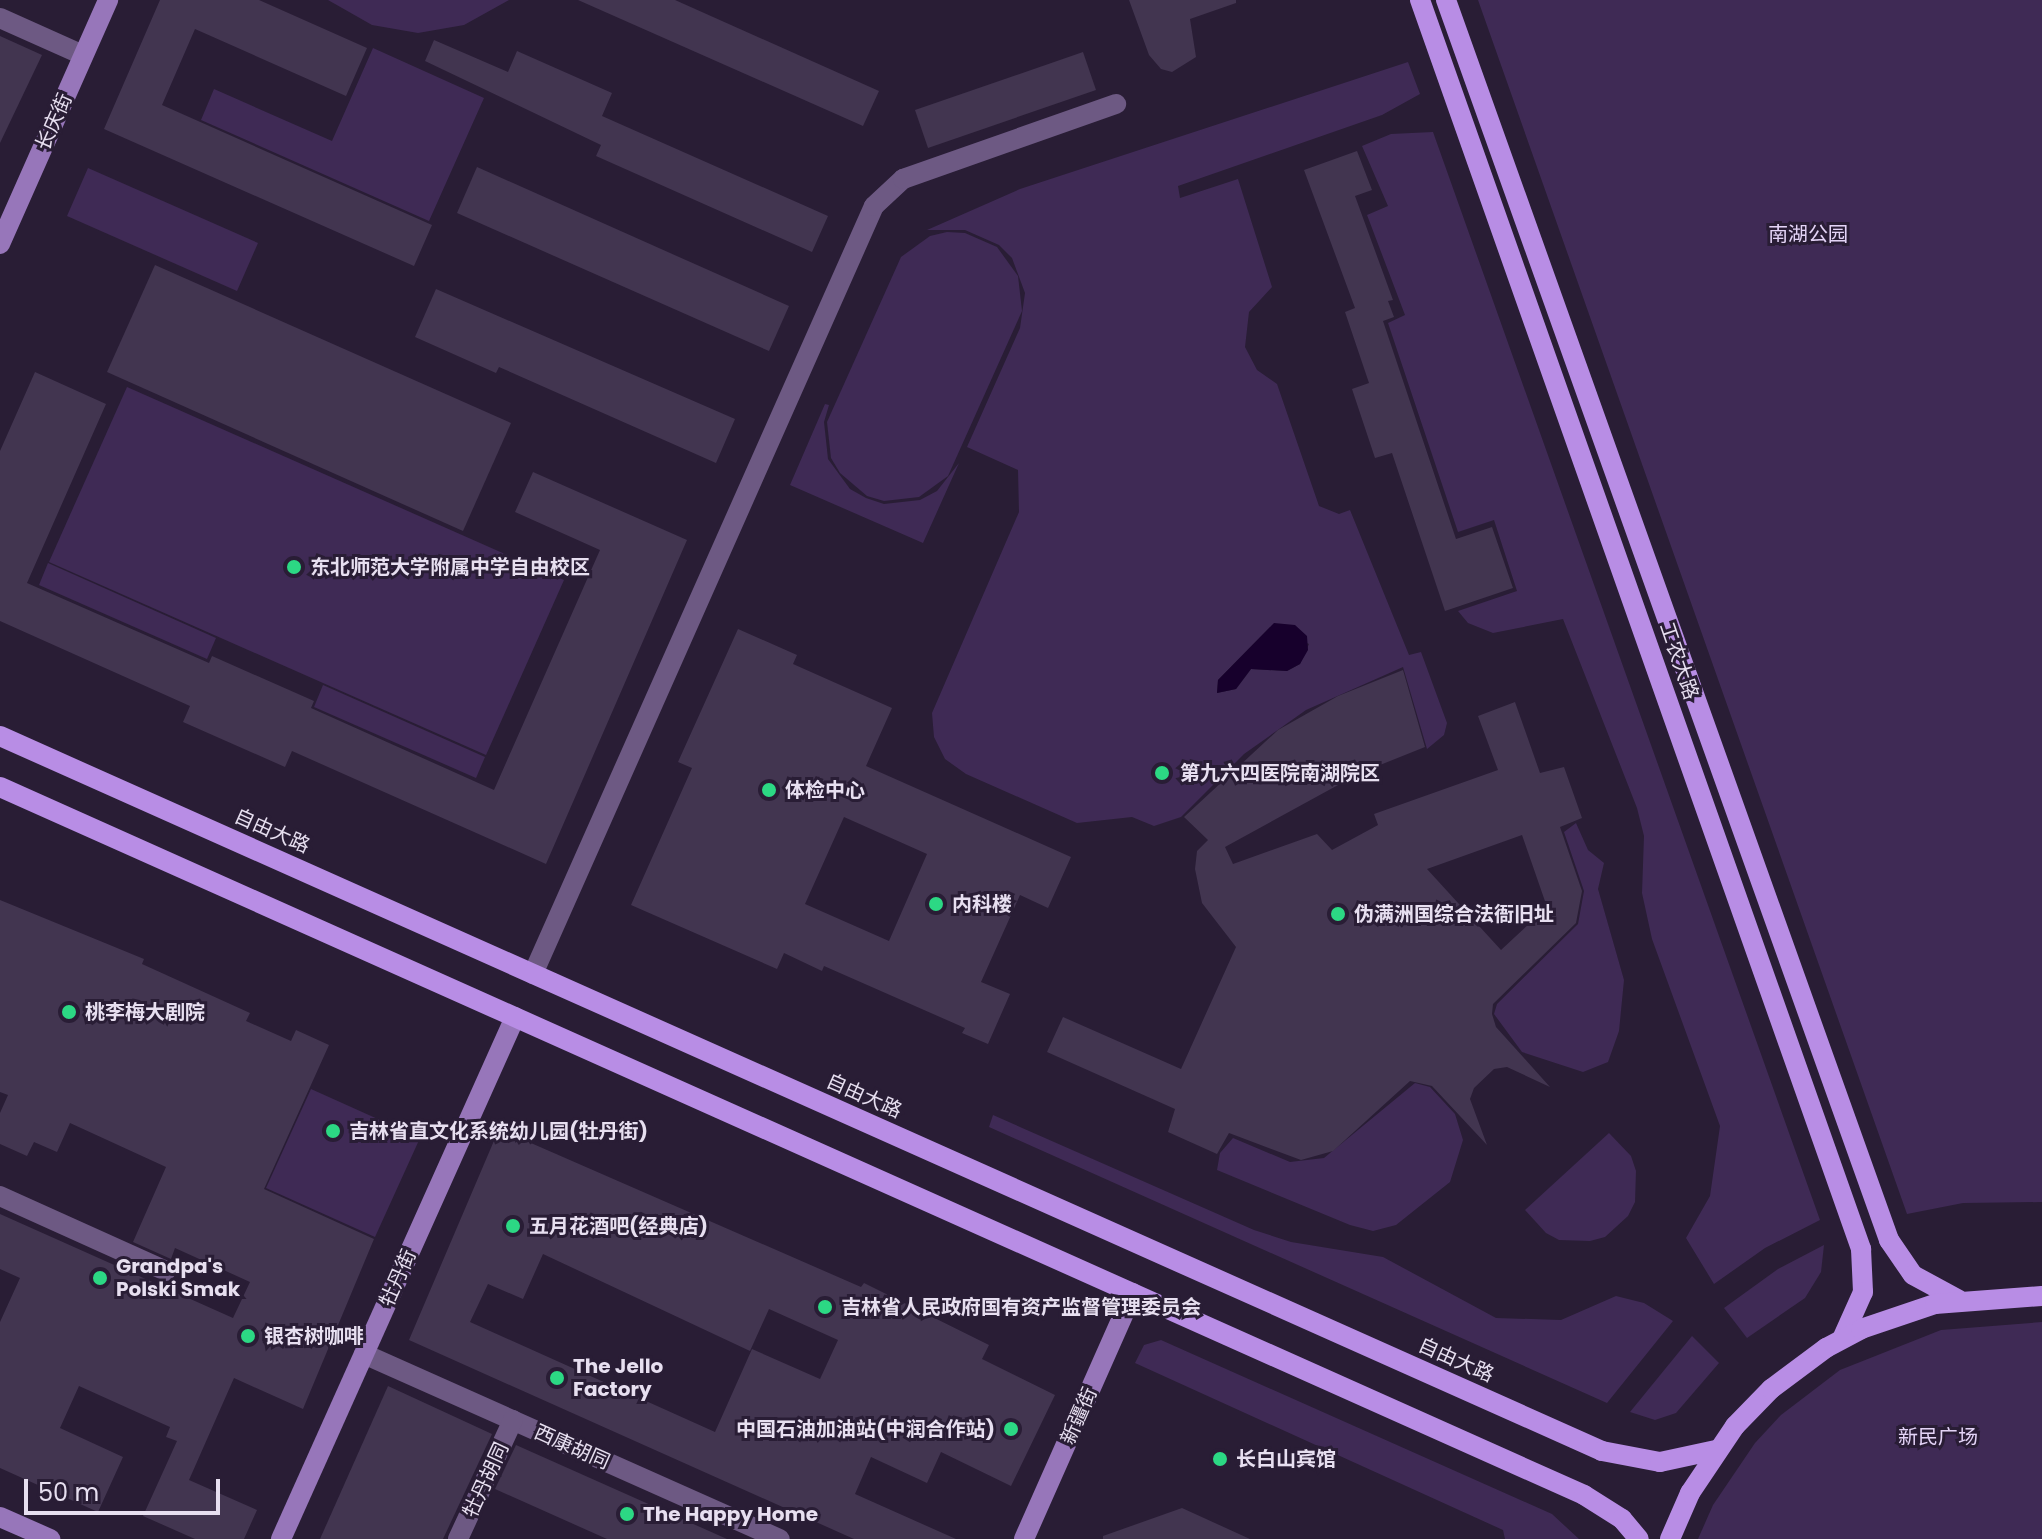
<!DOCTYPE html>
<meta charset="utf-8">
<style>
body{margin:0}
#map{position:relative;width:2042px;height:1539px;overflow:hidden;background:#291d35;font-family:Poppins,"Noto Sans SC",sans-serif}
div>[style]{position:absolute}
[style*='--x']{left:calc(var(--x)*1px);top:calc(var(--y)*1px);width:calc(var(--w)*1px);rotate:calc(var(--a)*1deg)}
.green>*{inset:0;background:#3f2a55}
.water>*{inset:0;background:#17002c}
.building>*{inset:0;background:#423550}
.street>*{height:20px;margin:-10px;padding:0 10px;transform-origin:10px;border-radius:10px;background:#6d5983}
.secondary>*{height:20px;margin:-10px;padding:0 10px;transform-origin:10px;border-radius:10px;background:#9776ba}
.primary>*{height:20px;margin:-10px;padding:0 10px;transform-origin:10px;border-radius:10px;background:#b88de5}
.dots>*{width:22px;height:22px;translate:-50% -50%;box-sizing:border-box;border:4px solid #291d35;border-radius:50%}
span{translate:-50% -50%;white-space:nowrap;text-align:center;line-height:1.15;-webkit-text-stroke:6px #291d35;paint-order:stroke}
.street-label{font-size:20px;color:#e7dff0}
.park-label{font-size:20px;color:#e3d3f6}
.poi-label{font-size:20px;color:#e7dff0;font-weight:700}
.left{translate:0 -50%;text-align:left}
.right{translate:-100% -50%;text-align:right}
.scale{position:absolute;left:24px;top:1479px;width:196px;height:36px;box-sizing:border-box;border:4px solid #e7dff0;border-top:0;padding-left:10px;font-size:24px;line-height:28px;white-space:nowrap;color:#e7dff0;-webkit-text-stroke:6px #291d35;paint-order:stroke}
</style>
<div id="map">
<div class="green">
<div style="clip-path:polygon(328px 0,509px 0,464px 25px,418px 33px,372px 25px)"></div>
<div style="clip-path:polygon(1478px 0,2042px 0,2042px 1202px,1963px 1203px,1907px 1214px)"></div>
<div style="clip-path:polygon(373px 48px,484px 98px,429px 221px,201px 120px,214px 89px,332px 141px)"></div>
<div style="clip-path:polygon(evenodd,1408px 62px,1420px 94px,1382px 115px,1178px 186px,1180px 198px,1238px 179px,1272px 287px,1249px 312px,1245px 347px,1257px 370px,1277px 384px,1319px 506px,1339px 514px,1350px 510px,1409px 655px,1421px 652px,1447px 723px,1444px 735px,1427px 749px,1403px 667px,1306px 710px,1244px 754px,1181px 817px,1154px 826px,1132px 817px,1077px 823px,966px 774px,945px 759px,934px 737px,932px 713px,1019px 512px,1018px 470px,967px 447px,1020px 328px,1025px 293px,1012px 258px,999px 245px,965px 230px,927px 230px,1020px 189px,1408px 62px,1270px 627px,1309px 644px,1300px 664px,1287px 671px,1251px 669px,1236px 689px,1217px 693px,1218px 680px,1270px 627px)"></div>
<div style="clip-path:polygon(1433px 132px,1820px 1220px,1765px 1248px,1714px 1284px,1686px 1238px,1710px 1196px,1720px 1126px,1652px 939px,1642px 893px,1644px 836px,1637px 808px,1563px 619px,1493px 633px,1468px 623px,1458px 611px,1517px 591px,1494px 520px,1458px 532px,1388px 323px,1405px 315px,1367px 215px,1388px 206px,1362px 146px,1391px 134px)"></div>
<div style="clip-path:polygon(88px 168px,258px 243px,237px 291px,67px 216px)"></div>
<div style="clip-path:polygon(947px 232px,965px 233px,997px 247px,1018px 276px,1022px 311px,948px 476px,919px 497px,884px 501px,867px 496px,840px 473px,831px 458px,827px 422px,901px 257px,930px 236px)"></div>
<div style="clip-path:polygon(127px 387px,564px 580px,486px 755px,49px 562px)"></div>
<div style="clip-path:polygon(825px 404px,829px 405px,824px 422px,828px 459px,850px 489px,866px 498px,884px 504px,920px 500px,937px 491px,959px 463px,923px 543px,790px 485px)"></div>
<div style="clip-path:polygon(48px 563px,216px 638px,207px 659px,39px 585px)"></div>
<div style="clip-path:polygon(323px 685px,485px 757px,476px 778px,314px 707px)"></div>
<div style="clip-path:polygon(1576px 823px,1588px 850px,1604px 863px,1598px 889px,1624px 980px,1619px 1031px,1608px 1062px,1583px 1072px,1522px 1052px,1494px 1014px,1497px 1004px,1578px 924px,1584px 891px,1564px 832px)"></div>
<div style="clip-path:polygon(1415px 1083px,1430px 1087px,1455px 1114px,1463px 1140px,1450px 1182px,1396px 1225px,1373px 1231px,1350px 1225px,1217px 1170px,1220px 1153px,1233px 1138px,1290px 1162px,1324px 1158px)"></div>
<div style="clip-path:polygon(311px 1089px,420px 1138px,375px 1237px,266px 1188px)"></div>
<div style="clip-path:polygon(993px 1115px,1254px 1230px,1291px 1242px,1383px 1257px,1496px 1318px,1561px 1320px,1616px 1296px,1644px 1303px,1673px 1321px,1607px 1403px,989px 1127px)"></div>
<div style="clip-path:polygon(1609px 1133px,1631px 1156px,1636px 1171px,1635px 1202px,1628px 1216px,1605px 1237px,1590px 1241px,1559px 1240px,1546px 1233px,1525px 1210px)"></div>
<div style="clip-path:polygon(1824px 1245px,1821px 1272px,1805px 1298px,1747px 1338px,1724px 1308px,1778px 1269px)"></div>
<div style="clip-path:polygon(2042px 1322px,2042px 1539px,1698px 1539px,1713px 1505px,1755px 1443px,1781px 1415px,1840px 1370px,1941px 1330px)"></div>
<div style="clip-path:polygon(1692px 1336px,1719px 1363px,1676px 1413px,1655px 1420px,1630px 1412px)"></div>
<div style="clip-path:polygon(1161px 1340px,1552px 1514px,1579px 1539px,1505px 1539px,1503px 1530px,1135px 1363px,1144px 1345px)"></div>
</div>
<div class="water">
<div style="clip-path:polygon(1274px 623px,1295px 625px,1307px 636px,1308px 650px,1300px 664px,1287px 671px,1251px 669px,1236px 689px,1217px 693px,1218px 680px)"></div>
</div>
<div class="building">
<div style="clip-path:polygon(160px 0,259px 0,367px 48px,346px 96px,195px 29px,162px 105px,432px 225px,414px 266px,104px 129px)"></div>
<div style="clip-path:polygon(578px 0,675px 0,879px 91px,863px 126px)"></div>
<div style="clip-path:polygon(1129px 0,1236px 0,1236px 3px,1190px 19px,1196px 57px,1172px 72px,1161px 69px,1149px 55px)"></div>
<div style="clip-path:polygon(0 36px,42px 55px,0 143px)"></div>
<div style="clip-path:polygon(434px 40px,508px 72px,517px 51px,612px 93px,602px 116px,828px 216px,812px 252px,596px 156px,601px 145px,425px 61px)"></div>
<div style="clip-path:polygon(1083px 52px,1096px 90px,928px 148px,915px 110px)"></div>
<div style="clip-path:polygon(1357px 151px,1372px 190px,1355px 196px,1393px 300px,1388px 301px,1394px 317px,1383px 321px,1456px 539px,1492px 527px,1513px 588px,1445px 611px,1392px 453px,1375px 458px,1352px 389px,1369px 383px,1345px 312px,1355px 308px,1304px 170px)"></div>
<div style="clip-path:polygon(477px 167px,789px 306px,769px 351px,457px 213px)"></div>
<div style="clip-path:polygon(155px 265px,511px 423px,463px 531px,107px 372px)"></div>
<div style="clip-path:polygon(436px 289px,735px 419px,716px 463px,499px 367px,496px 373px,415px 337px)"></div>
<div style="clip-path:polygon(35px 372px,106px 404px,27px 583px,209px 663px,212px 656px,314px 701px,311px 708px,494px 790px,600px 550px,515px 512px,533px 472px,687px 540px,546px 864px,292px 751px,285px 767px,183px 722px,190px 706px,0 621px,0 451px)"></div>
<div style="clip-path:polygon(evenodd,738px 629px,797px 655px,793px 664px,892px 708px,866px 766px,1071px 857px,1048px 908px,1020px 895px,981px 982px,1010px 994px,988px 1044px,962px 1033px,965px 1028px,824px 966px,822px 971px,784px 953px,777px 969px,631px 905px,692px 768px,678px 762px,738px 629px,844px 817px,927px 854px,889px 941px,805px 904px,844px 817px)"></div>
<div style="clip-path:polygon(evenodd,1403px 670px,1425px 747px,1360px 773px,1225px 847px,1233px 864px,1317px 834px,1332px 850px,1378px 825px,1374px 814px,1498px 770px,1478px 716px,1515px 702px,1540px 773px,1564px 767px,1582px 818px,1560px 827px,1582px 891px,1576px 923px,1493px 1004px,1492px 1014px,1496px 1027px,1550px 1087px,1507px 1067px,1494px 1069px,1474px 1088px,1470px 1099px,1487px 1145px,1432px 1086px,1410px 1081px,1333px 1151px,1301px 1160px,1229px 1133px,1217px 1154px,1168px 1132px,1175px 1109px,1047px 1052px,1063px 1017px,1181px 1069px,1236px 947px,1202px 903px,1195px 869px,1197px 851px,1208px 840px,1184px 817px,1278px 730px,1338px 696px,1403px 670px,1522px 835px,1547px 907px,1501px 950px,1427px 869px,1522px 835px)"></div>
<div style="clip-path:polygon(0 900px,144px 959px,142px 964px,250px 1013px,246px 1021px,291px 1041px,296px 1030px,329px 1045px,264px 1189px,374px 1239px,303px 1409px,234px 1378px,189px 1480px,257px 1510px,244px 1539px,195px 1539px,143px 1516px,177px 1441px,166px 1437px,170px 1427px,79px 1386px,60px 1428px,123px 1457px,98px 1512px,0 1468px,0 1322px,20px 1278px,0 1269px,0 1214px,233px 1318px,250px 1282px,175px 1248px,171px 1259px,133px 1242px,166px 1167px,70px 1123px,57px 1152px,34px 1142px,27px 1156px,0 1144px,0 1113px,8px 1095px,0 1092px)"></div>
<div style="clip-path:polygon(evenodd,499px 1129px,861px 1287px,864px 1283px,989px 1345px,982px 1359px,1055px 1395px,1011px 1486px,941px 1452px,927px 1483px,871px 1457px,855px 1494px,956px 1539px,854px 1539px,409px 1340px,499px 1129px,543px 1254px,750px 1351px,769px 1309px,838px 1340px,820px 1379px,752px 1349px,715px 1432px,470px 1322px,488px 1284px,523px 1299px,543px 1254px)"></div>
<div style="clip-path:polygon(388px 1386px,492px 1434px,443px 1539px,320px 1539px)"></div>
<div style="clip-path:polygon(516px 1445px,727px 1539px,607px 1539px,495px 1489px)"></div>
<div style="clip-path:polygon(1182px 1508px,1250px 1539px,1103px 1539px,1103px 1536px)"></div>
</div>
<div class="street">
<div style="--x:0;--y:18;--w:91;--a:24"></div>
<div style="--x:533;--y:974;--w:840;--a:-66.06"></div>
<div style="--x:874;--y:206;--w:40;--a:-43"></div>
<div style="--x:903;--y:179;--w:226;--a:-19.4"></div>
<div style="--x:0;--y:1196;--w:182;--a:24.3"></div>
<div style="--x:364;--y:1354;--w:455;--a:24"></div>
<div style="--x:458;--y:1539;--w:131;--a:-65.2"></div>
</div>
<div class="secondary">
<div style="--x:0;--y:244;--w:267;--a:-66.1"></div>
<div style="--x:0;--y:1517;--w:55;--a:23.7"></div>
<div style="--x:281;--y:1539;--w:572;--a:-65.85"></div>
<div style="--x:1024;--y:1539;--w:269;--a:-66.1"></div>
</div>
<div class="primary">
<div style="--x:1420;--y:0;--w:1325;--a:70.55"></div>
<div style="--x:1861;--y:1249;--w:43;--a:87.3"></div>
<div style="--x:1863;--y:1292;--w:51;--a:114.1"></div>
<div style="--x:1446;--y:0;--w:1317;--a:70.34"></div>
<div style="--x:1889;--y:1240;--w:42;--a:55.6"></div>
<div style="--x:1913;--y:1275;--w:52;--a:28.5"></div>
<div style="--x:0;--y:736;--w:1754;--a:24.05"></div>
<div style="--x:1602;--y:1451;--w:59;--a:10.7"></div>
<div style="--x:1660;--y:1462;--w:57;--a:-12.1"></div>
<div style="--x:0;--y:787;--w:1735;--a:24.08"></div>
<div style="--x:1584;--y:1495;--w:45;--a:32.3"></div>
<div style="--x:1622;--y:1519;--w:26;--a:50"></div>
<div style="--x:1670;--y:1539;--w:50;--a:-66.5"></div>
<div style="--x:1690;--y:1493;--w:81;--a:-56.1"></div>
<div style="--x:1735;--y:1426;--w:52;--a:-45.8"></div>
<div style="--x:1771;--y:1389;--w:69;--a:-36.7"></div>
<div style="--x:1826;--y:1348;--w:40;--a:-28"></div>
<div style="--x:1861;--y:1329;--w:78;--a:-18.7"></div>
<div style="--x:1935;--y:1304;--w:107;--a:-4.3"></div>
</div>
<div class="dots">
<div style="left:294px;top:567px;background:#2cd884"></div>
<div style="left:1162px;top:773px;background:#2cd884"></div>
<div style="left:769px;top:790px;background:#2cd884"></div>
<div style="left:936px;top:904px;background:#2cd884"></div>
<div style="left:1338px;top:914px;background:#2cd884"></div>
<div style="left:69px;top:1012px;background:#2cd884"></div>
<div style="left:333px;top:1131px;background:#2cd884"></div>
<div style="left:513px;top:1226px;background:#2cd884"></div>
<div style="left:100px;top:1278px;background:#2cd884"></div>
<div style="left:825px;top:1307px;background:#2cd884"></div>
<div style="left:248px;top:1336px;background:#2cd884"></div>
<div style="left:557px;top:1378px;background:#2cd884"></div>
<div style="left:1011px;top:1429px;background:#2cd884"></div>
<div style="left:1220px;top:1459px;background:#2cd884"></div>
<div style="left:627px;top:1514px;background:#2cd884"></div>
</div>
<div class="street-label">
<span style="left:54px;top:122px;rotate:-66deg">长庆街</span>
<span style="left:1679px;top:661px;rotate:71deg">工农大路</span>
<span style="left:272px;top:831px;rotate:24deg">自由大路</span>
<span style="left:864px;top:1096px;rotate:24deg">自由大路</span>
<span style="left:398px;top:1278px;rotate:-66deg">牡丹街</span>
<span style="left:1456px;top:1360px;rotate:24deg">自由大路</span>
<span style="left:1079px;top:1416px;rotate:-66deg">新疆街</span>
<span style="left:572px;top:1447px;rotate:24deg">西康胡同</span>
<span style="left:486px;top:1480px;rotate:-65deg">牡丹胡同</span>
</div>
<div class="park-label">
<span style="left:1808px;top:234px">南湖公园</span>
<span style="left:1938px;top:1437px">新民广场</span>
</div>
<div class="poi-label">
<span class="left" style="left:310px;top:567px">东北师范大学附属中学自由校区</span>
<span class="left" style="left:1180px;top:773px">第九六四医院南湖院区</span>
<span class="left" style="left:785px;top:790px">体检中心</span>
<span class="left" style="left:952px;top:904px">内科楼</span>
<span class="left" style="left:1354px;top:914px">伪满洲国综合法衙旧址</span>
<span class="left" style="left:85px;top:1012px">桃李梅大剧院</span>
<span class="left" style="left:349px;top:1131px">吉林省直文化系统幼儿园(牡丹街)</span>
<span class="left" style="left:529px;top:1226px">五月花酒吧(经典店)</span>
<span class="left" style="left:116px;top:1278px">Grandpa's<br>Polski Smak</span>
<span class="left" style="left:841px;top:1307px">吉林省人民政府国有资产监督管理委员会</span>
<span class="left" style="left:264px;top:1336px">银杏树咖啡</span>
<span class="left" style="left:573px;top:1378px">The Jello<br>Factory</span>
<span class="right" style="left:995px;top:1429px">中国石油加油站(中润合作站)</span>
<span class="left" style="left:1236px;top:1459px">长白山宾馆</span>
<span class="left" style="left:643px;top:1514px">The Happy Home</span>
</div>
<div class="scale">50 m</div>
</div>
